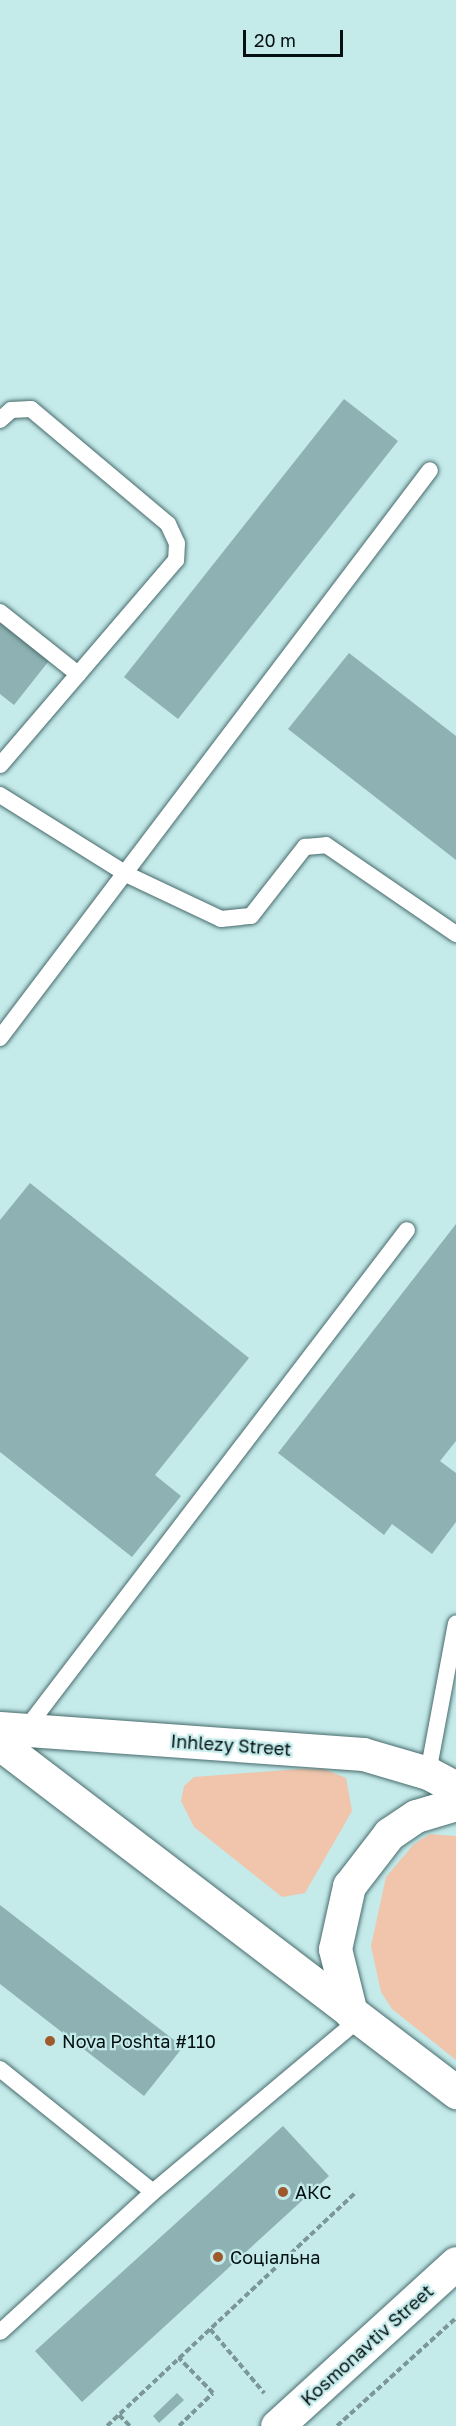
<!DOCTYPE html>
<meta charset="utf-8">
<style>
body{margin:0}
#map{position:relative;width:456px;height:2426px;overflow:hidden;background:#c4eaea;font-family:"Golos Text",sans-serif}
div>[style]{position:absolute}
[style*='--x']{left:calc(var(--x)*1px);top:calc(var(--y)*1px);width:calc(var(--w)*1px);rotate:calc(var(--a)*1deg)}
.green>*{inset:0;background:#f1c5ac}
.building>*{inset:0;background:#8eb2b3}
.path>*{height:4px;margin-top:-2px;transform-origin:0;background:repeating-linear-gradient(90deg,#7b9798 0 6px,transparent 0 9px)}
.roads{filter:drop-shadow(0 0 2px #496b6c) drop-shadow(0 0 2px #496b6c)}
.service>*{height:16px;margin:-8px;padding:0 8px;transform-origin:8px;border-radius:8px;background:#fff}
.secondary>*{height:33px;margin:-16.5px;padding:0 16.5px;transform-origin:16.5px;border-radius:16.5px;background:#fff}
.dots>*{width:16px;height:16px;translate:-50% -50%;box-sizing:border-box;border:3px solid #c4eaea;border-radius:50%}
span{translate:-50% -50%;white-space:nowrap;text-align:center;line-height:1.15;-webkit-text-stroke:4.5px #c4eaea;paint-order:stroke}
.street-label{font-size:18px;color:#030f10}
.poi-label{font-size:18px;color:#030f10}
.left{translate:0 -50%;text-align:left}
.scale{position:absolute;left:243px;top:30px;width:100px;height:27px;box-sizing:border-box;border:3px solid #030f10;border-top:0;padding-left:8px;font-size:18px;line-height:21px;white-space:nowrap;color:#030f10;-webkit-text-stroke:4px #c4eaea;paint-order:stroke}
</style>
<div id="map">
<div class="green">
<div style="clip-path:polygon(300px 1769px,324px 1769px,346px 1778px,352px 1811px,305px 1893px,282px 1897px,194px 1827px,181px 1801px,184px 1786px,194px 1777px)"></div>
<div style="clip-path:polygon(430px 1834px,456px 1836px,456px 2060px,392px 2009px,381px 1992px,371px 1946px,386px 1877px,414px 1844px)"></div>
</div>
<div class="building">
<div style="clip-path:polygon(344px 399px,398px 441px,178px 719px,124px 677px)"></div>
<div style="clip-path:polygon(0 615px,52px 657px,14px 705px,0 694px)"></div>
<div style="clip-path:polygon(349px 653px,456px 736px,456px 860px,288px 729px)"></div>
<div style="clip-path:polygon(30px 1183px,249px 1358px,155px 1475px,181px 1496px,132px 1557px,0 1452px,0 1220px)"></div>
<div style="clip-path:polygon(456px 1224px,456px 1441px,440px 1461px,456px 1473px,456px 1522px,432px 1554px,392px 1524px,384px 1535px,278px 1453px)"></div>
<div style="clip-path:polygon(0 1905px,183px 2047px,144px 2096px,0 1984px)"></div>
<div style="clip-path:polygon(283px 2126px,329px 2176px,82px 2402px,35px 2351px)"></div>
<div style="clip-path:polygon(177px 2393px,184px 2400px,159px 2423px,153px 2416px)"></div>
</div>
<div class="path">
<div style="--x:210;--y:2329;--w:84;--a:49.8"></div>
<div style="--x:119;--y:2415;--w:16;--a:45"></div>
<div style="--x:107;--y:2426;--w:342;--a:-43.2"></div>
<div style="--x:179;--y:2426;--w:47;--a:-44.1"></div>
<div style="--x:213;--y:2393;--w:49;--a:-134.2"></div>
<div style="--x:337;--y:2426;--w:161;--a:-42.2"></div>
</div>
<div class="roads">
<div class="service">
<div style="--x:0;--y:420;--w:15;--a:-42"></div>
<div style="--x:11;--y:410;--w:20;--a:-3"></div>
<div style="--x:31;--y:409;--w:179;--a:40"></div>
<div style="--x:168;--y:524;--w:21;--a:65"></div>
<div style="--x:177;--y:543;--w:17;--a:93"></div>
<div style="--x:176;--y:560;--w:270;--a:130.6"></div>
<div style="--x:0;--y:612;--w:100;--a:38.5"></div>
<div style="--x:0;--y:795;--w:151;--a:32"></div>
<div style="--x:128;--y:875;--w:103;--a:25.3"></div>
<div style="--x:221;--y:919;--w:30;--a:-6"></div>
<div style="--x:251;--y:916;--w:88;--a:-52"></div>
<div style="--x:305;--y:847;--w:21;--a:-5"></div>
<div style="--x:326;--y:845;--w:158;--a:34.4"></div>
<div style="--x:0;--y:1038;--w:712;--a:-52.87"></div>
<div style="--x:25;--y:1730;--w:629;--a:-52.62"></div>
<div style="--x:428;--y:1773;--w:152;--a:-79.4"></div>
<div style="--x:0;--y:2069;--w:196;--a:38.8"></div>
<div style="--x:153;--y:2192;--w:207;--a:137.5"></div>
<div style="--x:153;--y:2192;--w:269;--a:-40"></div>
</div>
<div class="secondary">
<div style="--x:0;--y:1728;--w:364;--a:4.1"></div>
<div style="--x:363;--y:1754;--w:68;--a:16.3"></div>
<div style="--x:428;--y:1773;--w:32;--a:28"></div>
<div style="--x:0;--y:1744;--w:574;--a:37.35"></div>
<div style="--x:351;--y:2013;--w:66;--a:-104"></div>
<div style="--x:335;--y:1949;--w:65;--a:-77.5"></div>
<div style="--x:349;--y:1886;--w:66;--a:-52.4"></div>
<div style="--x:389;--y:1834;--w:32;--a:-34"></div>
<div style="--x:416;--y:1816;--w:42;--a:-16.7"></div>
<div style="--x:277;--y:2426;--w:242;--a:-42.3"></div>
</div>
</div>
<div class="dots">
<div style="left:50px;top:2041px;background:#9e592d"></div>
<div style="left:283px;top:2192px;background:#9e592d"></div>
<div style="left:218px;top:2257px;background:#9e592d"></div>
</div>
<div class="street-label">
<span style="left:231px;top:1745px;rotate:4deg">Inhlezy Street</span>
<span style="left:367px;top:2345px;rotate:-42deg">Kosmonavtiv Street</span>
</div>
<div class="poi-label">
<span class="left" style="left:62px;top:2041px">Nova Poshta #110</span>
<span class="left" style="left:295px;top:2192px">АКС</span>
<span class="left" style="left:230px;top:2257px">Соціальна</span>
</div>
<div class="scale">20 m</div>
</div>
